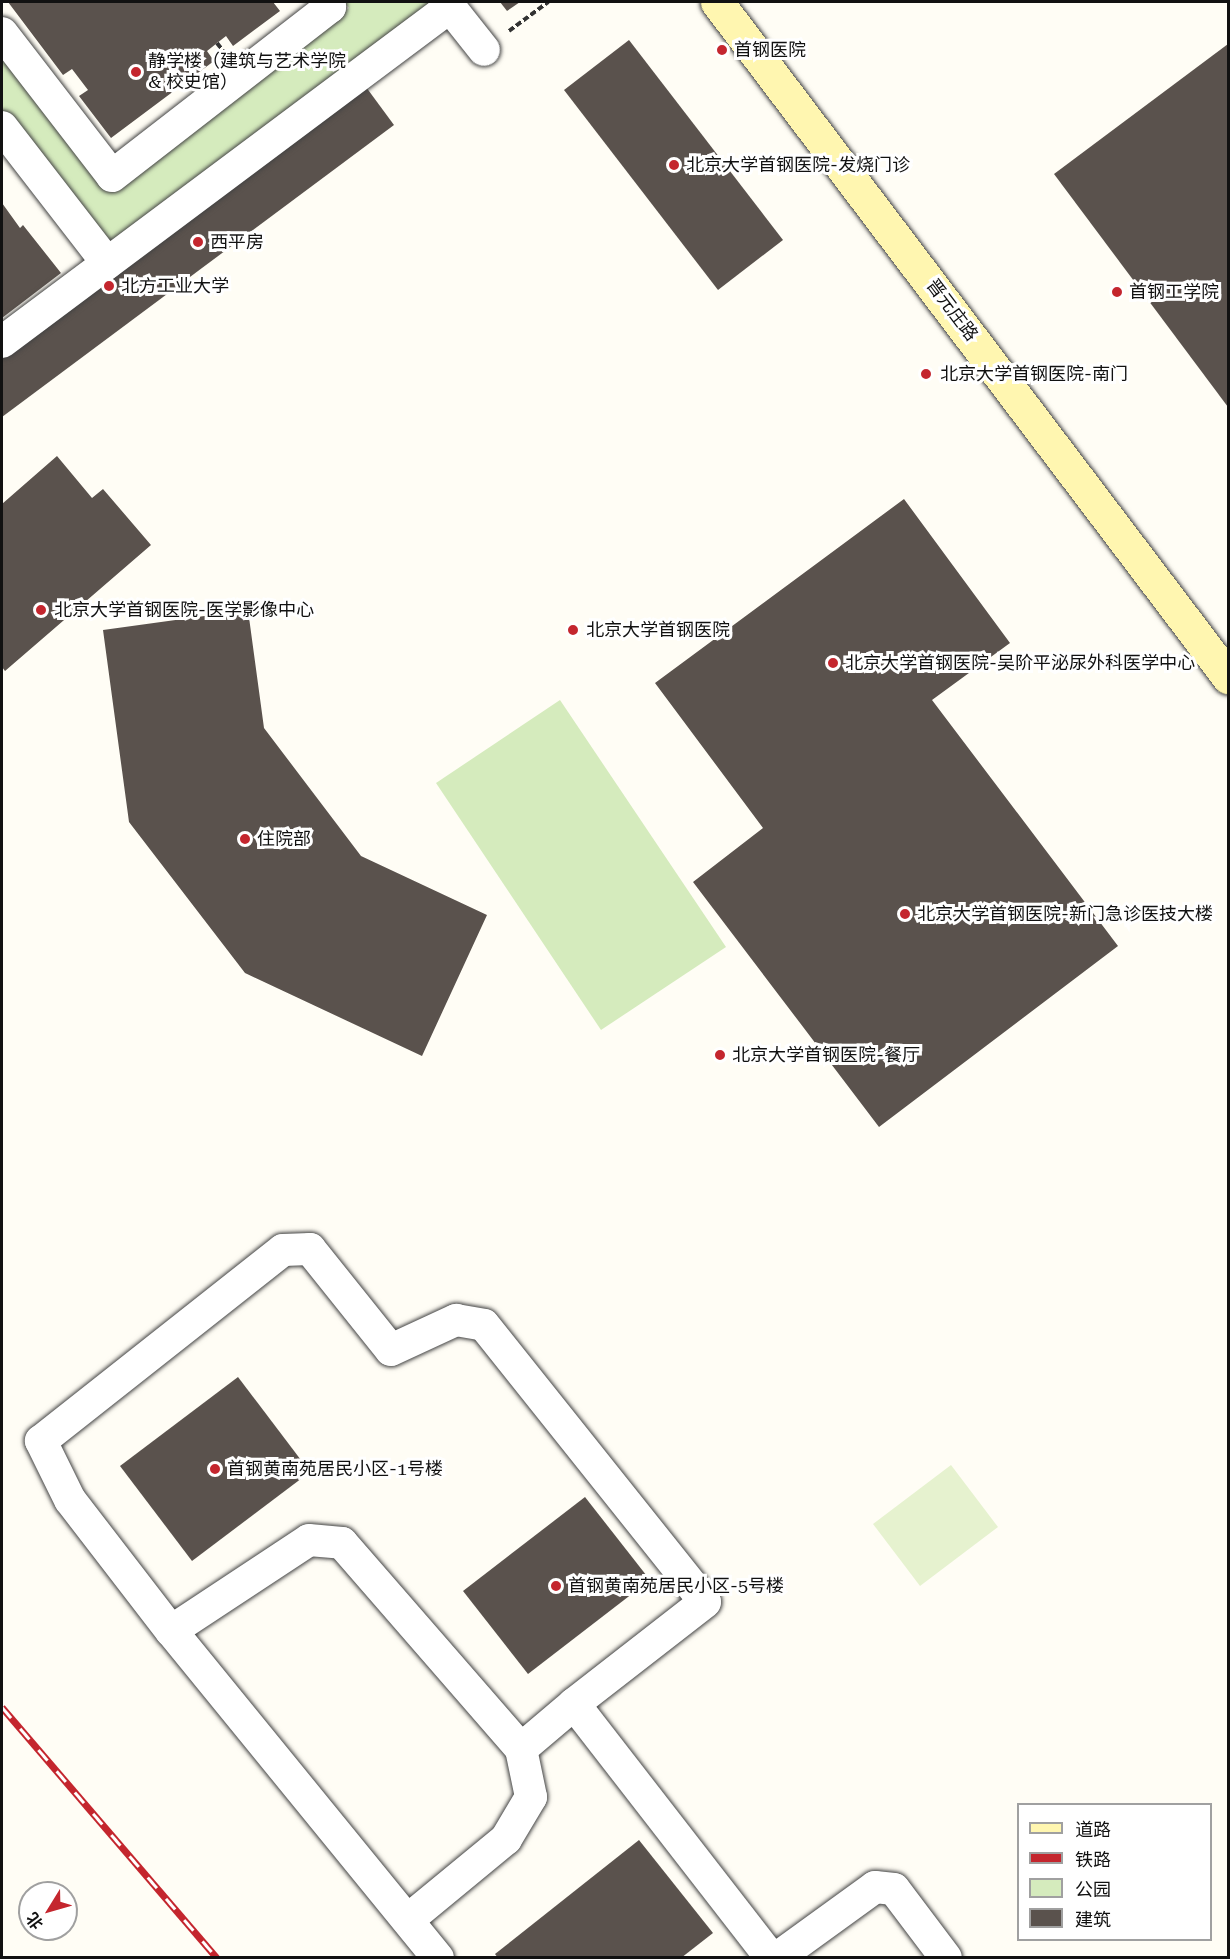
<!DOCTYPE html>
<meta charset="utf-8">
<style>
body{margin:0}
#map{position:relative;width:1230px;height:1959px;overflow:hidden;background:#fffdf5;font-family:"Roboto Serif","Noto Sans SC",serif}
div>[style]{position:absolute}
[style*='--x']{left:calc(var(--x)*1px);top:calc(var(--y)*1px);width:calc(var(--w)*1px);rotate:calc(var(--a)*1deg)}
.green>*{inset:0;background:#d5ebbd}
.pitch>*{inset:0;background:#e6f2cf}
.building>*{inset:0;background:#5a524d}
.path>*{height:4px;margin-top:-2px;transform-origin:0;background:repeating-linear-gradient(90deg,#333 0 6px,transparent 0 9px)}
.roads{filter:drop-shadow(0 0 2px #444) drop-shadow(0 0 2px #444)}
.street>*{height:32px;margin:-16px;padding:0 16px;transform-origin:16px;border-radius:16px;background:#fff}
.secondary>*{height:33px;margin:-16.5px;padding:0 16.5px;transform-origin:16.5px;border-radius:16.5px;background:#fff6b0}
.rail>*{height:7px;margin-top:-3.5px;transform-origin:0;background:repeating-linear-gradient(90deg,#fff 0 14px,#c4262e 0 28px);box-sizing:border-box;border-block:2px solid #c4262e}
.dots>*{width:16px;height:16px;translate:-50% -50%;box-sizing:border-box;border:3px solid #fff;border-radius:50%}
span{translate:-50% -50%;white-space:nowrap;text-align:center;line-height:1.15;-webkit-text-stroke:6px #fff;paint-order:stroke}
.poi-label{font-size:18px;color:#111}
.left{translate:0 -50%;text-align:left}
.street-label{font-size:18px;color:#111}
.frame{position:absolute;inset:0;border:3px solid #111;pointer-events:none}
.legend{position:absolute;left:1017px;top:1803px;width:195px;height:138px;box-sizing:border-box;background:#fff;border:2px solid #a0a0a0;margin:0;padding:8px 10px;list-style:none;font-size:18px;color:#111}
.legend li{display:flex;align-items:center;gap:12px;height:30px}
.legend b{width:30px;border:2px solid #a0a0a0}
.north{position:absolute;left:18px;top:1881px;width:60px;height:60px;box-sizing:border-box;background:#fff;border:2px solid #a0a0a0;border-radius:50%;rotate:233deg;font-size:16px;font-weight:700;line-height:24px;text-align:center;color:#111}
.north::after{content:'';display:block;margin:auto;width:21px;height:27px;background:#c4262e;clip-path:polygon(50% 0,100% 100%,50% 72%,0 100%)}
</style>
<div id="map">
<div class="green">
<div style="clip-path:polygon(344px 2px,432px 2px,107px 251px,2px 112px,2px 51px,111px 190px,349px 8px)"></div>
<div style="clip-path:polygon(560px 700px,726px 947px,601px 1030px,436px 783px)"></div>
</div>
<div class="pitch">
<div style="clip-path:polygon(951px 1465px,998px 1527px,920px 1586px,873px 1524px)"></div>
</div>
<div class="building">
<div style="clip-path:polygon(8px 2px,273px 2px,280px 11px,233px 46px,226px 36px,207px 51px,214px 61px,111px 138px,79px 96px,88px 90px,72px 69px,63px 75px)"></div>
<div style="clip-path:polygon(500px 2px,520px 2px,507px 11px)"></div>
<div style="clip-path:polygon(629px 40px,783px 240px,718px 290px,564px 90px)"></div>
<div style="clip-path:polygon(1228px 44px,1228px 407px,1054px 174px)"></div>
<div style="clip-path:polygon(366px 87px,394px 125px,2px 417px,2px 359px)"></div>
<div style="clip-path:polygon(2px 203px,20px 228px,23px 225px,61px 273px,2px 318px)"></div>
<div style="clip-path:polygon(57px 456px,92px 498px,103px 489px,151px 545px,5px 671px,2px 667px,2px 504px)"></div>
<div style="clip-path:polygon(904px 499px,1010px 643px,932px 700px,1118px 946px,879px 1127px,693px 882px,763px 828px,655px 683px)"></div>
<div style="clip-path:polygon(248px 610px,264px 728px,361px 856px,487px 915px,422px 1056px,245px 973px,129px 822px,103px 630px)"></div>
<div style="clip-path:polygon(238px 1377px,310px 1472px,192px 1561px,120px 1466px)"></div>
<div style="clip-path:polygon(585px 1497px,650px 1580px,528px 1674px,463px 1591px)"></div>
<div style="clip-path:polygon(639px 1840px,713px 1933px,681px 1958px,498px 1958px,495px 1954px)"></div>
</div>
<div class="path">
<div style="--x:509;--y:31;--w:49;--a:-36.6"></div>
<div style="--x:217;--y:43;--w:11;--a:52"></div>
</div>
<div class="roads">
<div class="street">
<div style="--x:446;--y:2;--w:61;--a:51.6"></div>
<div style="--x:2;--y:33;--w:180;--a:52.4"></div>
<div style="--x:112;--y:176;--w:276;--a:-37.8"></div>
<div style="--x:330;--y:7;--w:6;--a:-129"></div>
<div style="--x:2;--y:127;--w:172;--a:52.3"></div>
<div style="--x:2;--y:342;--w:559;--a:-36.79"></div>
<div style="--x:171;--y:1631;--w:165;--a:-33.4"></div>
<div style="--x:309;--y:1540;--w:33;--a:5"></div>
<div style="--x:342;--y:1543;--w:273;--a:49"></div>
<div style="--x:521;--y:1749;--w:49;--a:78.2"></div>
<div style="--x:531;--y:1797;--w:49;--a:120.8"></div>
<div style="--x:506;--y:1839;--w:126;--a:140.5"></div>
<div style="--x:521;--y:1749;--w:70;--a:-40.3"></div>
<div style="--x:438;--y:1958;--w:422;--a:-129.2"></div>
<div style="--x:171;--y:1631;--w:165;--a:-127.6"></div>
<div style="--x:70;--y:1500;--w:66;--a:-116.2"></div>
<div style="--x:41;--y:1441;--w:308;--a:-38.3"></div>
<div style="--x:283;--y:1250;--w:27;--a:-2"></div>
<div style="--x:310;--y:1249;--w:129;--a:51.3"></div>
<div style="--x:391;--y:1350;--w:72;--a:-24.8"></div>
<div style="--x:456;--y:1320;--w:28;--a:10"></div>
<div style="--x:484;--y:1325;--w:354;--a:51.4"></div>
<div style="--x:705;--y:1602;--w:166;--a:142.1"></div>
<div style="--x:574;--y:1704;--w:321;--a:52.2"></div>
<div style="--x:777;--y:1958;--w:121;--a:-35.9"></div>
<div style="--x:875;--y:1887;--w:19;--a:6"></div>
<div style="--x:894;--y:1889;--w:86;--a:53"></div>
</div>
<div class="secondary">
<div style="--x:717;--y:2;--w:847;--a:52.87"></div>
</div>
</div>
<div class="rail">
<div style="--x:2;--y:1707;--w:330;--a:49.4"></div>
</div>
<div class="dots">
<div style="left:722px;top:50px;background:#c4262e"></div>
<div style="left:136px;top:72px;background:#c4262e"></div>
<div style="left:674px;top:165px;background:#c4262e"></div>
<div style="left:198px;top:242px;background:#c4262e"></div>
<div style="left:109px;top:286px;background:#c4262e"></div>
<div style="left:1117px;top:292px;background:#c4262e"></div>
<div style="left:926px;top:374px;background:#c4262e"></div>
<div style="left:41px;top:610px;background:#c4262e"></div>
<div style="left:573px;top:630px;background:#c4262e"></div>
<div style="left:833px;top:663px;background:#c4262e"></div>
<div style="left:245px;top:839px;background:#c4262e"></div>
<div style="left:905px;top:914px;background:#c4262e"></div>
<div style="left:720px;top:1055px;background:#c4262e"></div>
<div style="left:215px;top:1469px;background:#c4262e"></div>
<div style="left:556px;top:1586px;background:#c4262e"></div>
</div>
<div class="poi-label">
<span class="left" style="left:734px;top:50px">首钢医院</span>
<span class="left" style="left:148px;top:72px">静学楼（建筑与艺术学院<br>&amp; 校史馆）</span>
<span class="left" style="left:686px;top:165px">北京大学首钢医院-发烧门诊</span>
<span class="left" style="left:210px;top:242px">西平房</span>
<span class="left" style="left:121px;top:286px">北方工业大学</span>
<span class="left" style="left:1129px;top:292px">首钢工学院</span>
<span class="left" style="left:940px;top:374px">北京大学首钢医院-南门</span>
<span class="left" style="left:54px;top:610px">北京大学首钢医院-医学影像中心</span>
<span class="left" style="left:586px;top:630px">北京大学首钢医院</span>
<span class="left" style="left:845px;top:663px">北京大学首钢医院-吴阶平泌尿外科医学中心</span>
<span class="left" style="left:257px;top:839px">住院部</span>
<span class="left" style="left:917px;top:914px">北京大学首钢医院-新门急诊医技大楼</span>
<span class="left" style="left:732px;top:1055px">北京大学首钢医院-餐厅</span>
<span class="left" style="left:227px;top:1469px">首钢黄南苑居民小区-1号楼</span>
<span class="left" style="left:568px;top:1586px">首钢黄南苑居民小区-5号楼</span>
</div>
<div class="street-label">
<span style="left:952px;top:310px;rotate:53deg">晋元庄路</span>
</div>
<div class="frame"></div>
<ul class="legend">
<li><b style="height:8px;background:#fff6b0"></b>道路</li>
<li><b style="height:8px;background:#c4262e"></b>铁路</li>
<li><b style="height:16px;background:#d5ebbd"></b>公园</li>
<li><b style="height:16px;background:#5a524d"></b>建筑</li>
</ul>
<div class="north">北</div>
</div>
